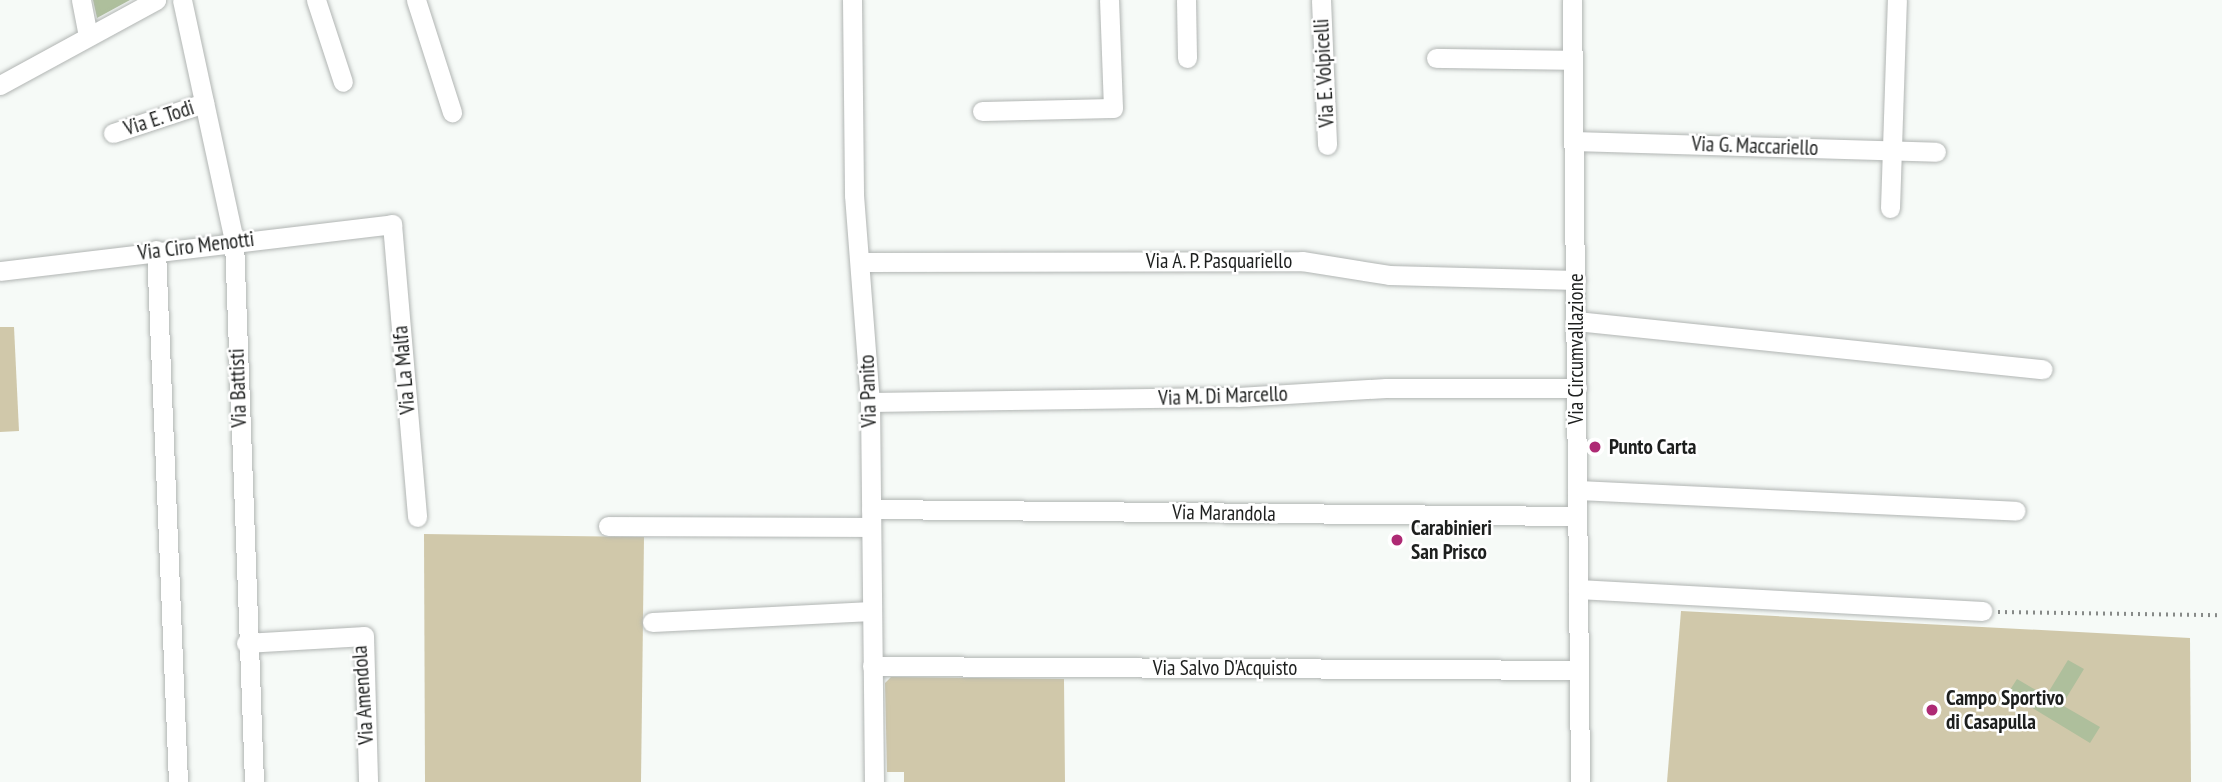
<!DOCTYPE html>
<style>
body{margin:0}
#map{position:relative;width:2222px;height:782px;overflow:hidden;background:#f6faf7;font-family:"PT Sans Narrow",sans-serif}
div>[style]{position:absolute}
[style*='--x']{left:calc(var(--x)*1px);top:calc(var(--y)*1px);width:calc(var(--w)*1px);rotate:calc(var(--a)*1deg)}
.green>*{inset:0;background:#d0c8aa}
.building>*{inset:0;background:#aebf9c}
.path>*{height:3.5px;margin-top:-1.75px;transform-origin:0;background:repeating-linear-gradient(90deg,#878a88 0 2px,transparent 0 7px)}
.roads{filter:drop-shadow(0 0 2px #b1b5b3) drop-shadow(0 0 2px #b1b5b3)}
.minor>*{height:19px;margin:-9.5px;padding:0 9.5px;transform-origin:9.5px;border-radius:9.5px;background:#fff}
.dots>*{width:19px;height:19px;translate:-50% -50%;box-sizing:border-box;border:4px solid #fff;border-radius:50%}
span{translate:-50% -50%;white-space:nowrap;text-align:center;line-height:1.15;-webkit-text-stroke:5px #fff;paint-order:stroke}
.street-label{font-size:21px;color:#1d1f1e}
.poi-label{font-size:21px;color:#1d1f1e;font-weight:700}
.left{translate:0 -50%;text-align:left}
</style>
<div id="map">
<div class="green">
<div style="clip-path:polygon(0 327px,14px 327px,19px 431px,0 432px)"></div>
<div style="clip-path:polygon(424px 534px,644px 537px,641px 782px,425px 782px)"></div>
<div style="clip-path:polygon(1681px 611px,2190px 638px,2191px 782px,1667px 782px)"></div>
<div style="clip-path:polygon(891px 677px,1064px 679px,1065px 782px,904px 782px,904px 772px,887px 772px,885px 683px)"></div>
</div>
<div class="building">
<div style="clip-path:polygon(93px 0,130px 0,97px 18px)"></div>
<div style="clip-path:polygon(2068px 660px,2084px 669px,2062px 705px,2100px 727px,2090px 743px,2008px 693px,2017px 679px,2046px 696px)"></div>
</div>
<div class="path">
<div style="--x:1998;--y:612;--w:224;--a:0.8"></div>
</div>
<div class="roads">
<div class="minor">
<div style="--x:81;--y:0;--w:36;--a:79"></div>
<div style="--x:182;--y:0;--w:247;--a:77.8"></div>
<div style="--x:234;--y:241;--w:541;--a:87.88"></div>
<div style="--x:316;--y:0;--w:86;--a:71.8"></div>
<div style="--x:416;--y:0;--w:118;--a:72.2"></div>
<div style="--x:852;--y:0;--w:195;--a:89.4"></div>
<div style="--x:854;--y:195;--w:208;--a:85.6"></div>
<div style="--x:870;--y:402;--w:380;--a:89.4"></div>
<div style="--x:1186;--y:0;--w:58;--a:89"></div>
<div style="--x:1321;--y:0;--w:145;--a:87.6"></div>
<div style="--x:1572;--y:0;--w:782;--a:89.41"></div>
<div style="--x:1436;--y:58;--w:137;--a:0.8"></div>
<div style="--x:0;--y:85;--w:178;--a:-28.6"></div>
<div style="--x:982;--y:111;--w:131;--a:-1.3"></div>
<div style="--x:1113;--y:108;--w:108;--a:-92.1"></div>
<div style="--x:113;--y:133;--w:96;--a:-18.2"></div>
<div style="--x:1574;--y:141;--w:362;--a:1.7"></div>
<div style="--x:1890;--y:208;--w:208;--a:-88.1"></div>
<div style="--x:156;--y:250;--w:532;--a:87.63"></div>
<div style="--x:862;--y:262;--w:440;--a:-0.1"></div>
<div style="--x:1302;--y:261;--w:88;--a:9.1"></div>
<div style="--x:1389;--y:275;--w:187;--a:1.5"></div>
<div style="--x:0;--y:271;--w:395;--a:-6.8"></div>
<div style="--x:392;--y:224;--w:294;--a:85.1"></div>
<div style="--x:1576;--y:321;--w:469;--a:5.9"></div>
<div style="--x:870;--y:402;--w:368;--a:-0.8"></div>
<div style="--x:1238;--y:397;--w:148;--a:-3.5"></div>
<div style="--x:1386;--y:388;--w:191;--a:0"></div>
<div style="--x:1577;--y:490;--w:439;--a:2.7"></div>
<div style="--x:871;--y:509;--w:706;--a:0.57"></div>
<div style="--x:608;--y:526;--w:263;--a:0.2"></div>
<div style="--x:1578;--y:589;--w:405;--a:3.1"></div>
<div style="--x:652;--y:622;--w:220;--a:-2.9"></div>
<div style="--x:246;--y:643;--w:118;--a:-3.4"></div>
<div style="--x:364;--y:636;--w:146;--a:88.4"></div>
<div style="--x:872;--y:666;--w:706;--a:0.32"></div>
</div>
</div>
<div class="dots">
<div style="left:1595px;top:447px;background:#ae2a74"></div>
<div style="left:1397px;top:540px;background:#ae2a74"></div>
<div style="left:1932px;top:710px;background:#ae2a74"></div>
</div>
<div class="street-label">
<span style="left:1324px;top:73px;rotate:-93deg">Via E. Volpicelli</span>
<span style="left:159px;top:118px;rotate:-18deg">Via E. Todi</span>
<span style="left:1755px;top:146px;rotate:2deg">Via G. Maccariello</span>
<span style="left:196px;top:246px;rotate:-7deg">Via Ciro Menotti</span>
<span style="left:1219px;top:261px">Via A. P. Pasquariello</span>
<span style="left:1576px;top:349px;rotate:-90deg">Via Circumvallazione</span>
<span style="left:404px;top:370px;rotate:-95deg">Via La Malfa</span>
<span style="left:238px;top:388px;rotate:-92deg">Via Battisti</span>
<span style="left:868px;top:391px;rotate:-92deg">Via Panito</span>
<span style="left:1223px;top:396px;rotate:-2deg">Via M. Di Marcello</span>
<span style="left:1224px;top:513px;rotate:1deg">Via Marandola</span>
<span style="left:1225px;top:668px">Via Salvo D'Acquisto</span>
<span style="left:363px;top:695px;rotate:-94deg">Via Amendola</span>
</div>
<div class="poi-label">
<span class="left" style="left:1609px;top:447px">Punto Carta</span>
<span class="left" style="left:1411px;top:540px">Carabinieri<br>San Prisco</span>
<span class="left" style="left:1946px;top:710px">Campo Sportivo<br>di Casapulla</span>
</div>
</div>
